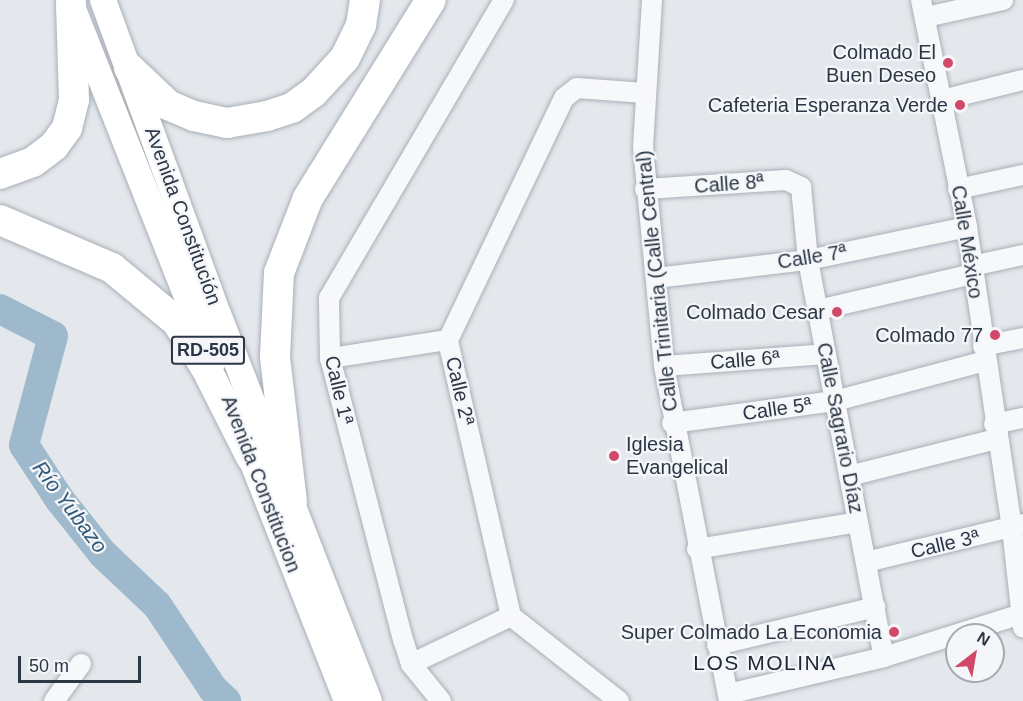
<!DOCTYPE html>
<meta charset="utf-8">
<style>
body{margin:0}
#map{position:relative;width:1023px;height:701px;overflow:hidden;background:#e4e8ec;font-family:Helvetica,sans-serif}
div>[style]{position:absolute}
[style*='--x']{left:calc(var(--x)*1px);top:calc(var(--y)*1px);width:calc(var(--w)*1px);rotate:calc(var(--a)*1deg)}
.river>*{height:30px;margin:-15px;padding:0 15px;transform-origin:15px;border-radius:15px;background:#9eb9cc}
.roads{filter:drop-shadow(0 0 2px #a9afb7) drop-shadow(0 0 2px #a9afb7)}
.minor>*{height:20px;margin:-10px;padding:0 10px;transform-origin:10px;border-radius:10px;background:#f7f8fa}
.major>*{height:26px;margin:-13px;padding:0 13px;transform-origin:13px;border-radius:13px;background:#fff}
.highway>*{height:30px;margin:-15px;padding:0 15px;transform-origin:15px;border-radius:15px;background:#fff}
.dots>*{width:16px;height:16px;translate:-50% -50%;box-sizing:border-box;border:3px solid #f4f6f9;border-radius:50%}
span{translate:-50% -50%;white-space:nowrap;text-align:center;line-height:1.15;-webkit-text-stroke:4.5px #f4f6f9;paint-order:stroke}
.shield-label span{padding:2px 4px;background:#f4f6f9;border:2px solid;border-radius:4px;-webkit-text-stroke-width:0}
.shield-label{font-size:18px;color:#2b3745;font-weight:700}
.poi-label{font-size:20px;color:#2b3745}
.right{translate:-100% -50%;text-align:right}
.left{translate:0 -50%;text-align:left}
.street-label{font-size:20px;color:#2b3745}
.water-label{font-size:21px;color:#335a7a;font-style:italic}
.neighbourhood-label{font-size:21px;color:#1d2836;letter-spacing:1.5px}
.north{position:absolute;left:945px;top:623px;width:60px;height:60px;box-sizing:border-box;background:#f4f6f9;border:2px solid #a4aab1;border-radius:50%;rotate:31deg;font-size:16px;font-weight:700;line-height:24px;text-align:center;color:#2b3745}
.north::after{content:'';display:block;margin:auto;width:21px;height:27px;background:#d24869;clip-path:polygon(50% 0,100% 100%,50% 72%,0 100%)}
.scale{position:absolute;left:18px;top:656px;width:123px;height:27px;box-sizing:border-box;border:3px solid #2b3745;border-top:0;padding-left:8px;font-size:18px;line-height:21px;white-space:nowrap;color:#2b3745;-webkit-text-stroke:4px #f4f6f9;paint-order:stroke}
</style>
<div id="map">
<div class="river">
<div style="--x:0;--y:309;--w:59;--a:27"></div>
<div style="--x:53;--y:336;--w:113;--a:104.9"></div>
<div style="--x:24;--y:445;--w:66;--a:56.8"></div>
<div style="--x:60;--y:500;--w:69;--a:51.5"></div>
<div style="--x:103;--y:554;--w:74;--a:43.4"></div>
<div style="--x:157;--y:605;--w:101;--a:56.3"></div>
<div style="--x:213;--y:689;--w:18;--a:43"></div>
</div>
<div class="roads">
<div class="minor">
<div style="--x:652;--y:0;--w:147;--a:93.5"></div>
<div style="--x:643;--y:147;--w:220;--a:84.5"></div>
<div style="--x:664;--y:366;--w:341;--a:79"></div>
<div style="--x:921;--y:0;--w:232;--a:78.5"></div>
<div style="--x:967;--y:227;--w:304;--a:81.5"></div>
<div style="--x:1012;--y:528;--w:100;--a:83.7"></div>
<div style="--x:926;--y:17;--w:79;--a:-12.4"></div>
<div style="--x:942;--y:100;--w:83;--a:-13.9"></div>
<div style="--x:645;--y:189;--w:141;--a:-3.7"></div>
<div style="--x:786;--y:180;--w:17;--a:25"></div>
<div style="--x:801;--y:187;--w:73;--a:84.5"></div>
<div style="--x:808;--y:260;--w:404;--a:79.2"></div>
<div style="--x:958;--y:189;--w:66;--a:-12.2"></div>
<div style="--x:972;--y:266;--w:52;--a:-12.2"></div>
<div style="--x:656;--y:278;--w:153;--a:-6.8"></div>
<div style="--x:808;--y:260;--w:162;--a:-11.7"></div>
<div style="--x:818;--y:310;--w:159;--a:-13.1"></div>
<div style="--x:983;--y:346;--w:41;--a:-11.3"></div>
<div style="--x:330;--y:358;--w:119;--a:-8.7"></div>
<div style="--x:664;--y:366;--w:162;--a:-4.2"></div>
<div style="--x:672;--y:423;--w:164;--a:-7.7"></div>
<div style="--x:835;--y:401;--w:155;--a:-14.9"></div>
<div style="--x:994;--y:424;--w:30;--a:-12"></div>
<div style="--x:849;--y:476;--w:152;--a:-14.1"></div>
<div style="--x:697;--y:549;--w:163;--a:-9.5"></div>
<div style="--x:866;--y:562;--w:162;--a:-13.6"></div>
<div style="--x:717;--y:645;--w:163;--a:-13.5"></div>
<div style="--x:411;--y:664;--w:111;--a:-25.6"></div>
<div style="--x:728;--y:694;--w:160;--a:-13.3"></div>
<div style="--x:884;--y:657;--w:144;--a:-17.4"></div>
<div style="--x:54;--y:701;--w:46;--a:-53.9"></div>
<div style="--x:441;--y:701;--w:48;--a:-129"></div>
<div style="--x:411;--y:664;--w:25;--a:-108"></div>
<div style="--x:403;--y:640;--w:291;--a:-104.5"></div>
<div style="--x:330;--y:358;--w:60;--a:-91"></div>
<div style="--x:329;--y:298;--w:346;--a:-59.6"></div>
<div style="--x:619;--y:701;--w:137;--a:-141.8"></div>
<div style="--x:511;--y:616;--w:283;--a:-102.9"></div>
<div style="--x:448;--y:340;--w:268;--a:-64.4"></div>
<div style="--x:564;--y:98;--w:16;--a:-38"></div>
<div style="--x:577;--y:88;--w:68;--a:4.2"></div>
</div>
<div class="major">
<div style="--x:103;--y:0;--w:334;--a:69.9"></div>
<div style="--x:218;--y:314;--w:415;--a:68.7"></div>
<div style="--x:75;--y:14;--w:374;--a:68.4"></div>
<div style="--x:243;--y:438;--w:283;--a:68.4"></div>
</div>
<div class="highway">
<div style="--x:129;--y:68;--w:54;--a:43.5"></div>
<div style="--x:168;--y:105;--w:28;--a:23"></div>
<div style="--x:194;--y:116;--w:34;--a:12"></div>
<div style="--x:227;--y:123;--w:41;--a:-9.9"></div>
<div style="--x:267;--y:116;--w:26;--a:-18"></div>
<div style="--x:292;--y:108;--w:26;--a:-36"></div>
<div style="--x:313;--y:93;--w:47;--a:-47.6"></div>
<div style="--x:345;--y:58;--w:37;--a:-64"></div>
<div style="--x:361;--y:25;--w:25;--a:-81"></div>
<div style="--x:0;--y:174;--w:35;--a:-20"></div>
<div style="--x:33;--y:162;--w:26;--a:-37"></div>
<div style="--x:54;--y:146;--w:22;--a:-54"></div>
<div style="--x:67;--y:128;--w:29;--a:-76"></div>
<div style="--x:74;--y:100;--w:97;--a:-91.8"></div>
<div style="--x:0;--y:220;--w:122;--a:23.2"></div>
<div style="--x:112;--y:268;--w:85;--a:39.7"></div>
<div style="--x:177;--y:322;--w:54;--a:57.8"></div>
<div style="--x:206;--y:368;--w:100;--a:63.2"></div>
<div style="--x:292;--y:502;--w:146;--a:-96.7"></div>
<div style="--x:275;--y:357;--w:84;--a:-87.3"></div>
<div style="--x:279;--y:273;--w:80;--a:-68.9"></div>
<div style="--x:308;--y:198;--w:233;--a:-58.2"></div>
</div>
</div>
<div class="dots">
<div style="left:948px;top:63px;background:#d24869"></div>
<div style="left:960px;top:105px;background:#d24869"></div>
<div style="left:837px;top:312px;background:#d24869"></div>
<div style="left:995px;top:335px;background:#d24869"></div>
<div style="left:614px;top:456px;background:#d24869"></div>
<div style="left:894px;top:632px;background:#d24869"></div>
</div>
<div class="shield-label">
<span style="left:208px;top:350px">RD-505</span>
</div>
<div class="poi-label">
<span class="right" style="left:936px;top:64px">Colmado El<br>Buen Deseo</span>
<span class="right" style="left:948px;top:105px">Cafeteria Esperanza Verde</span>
<span class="right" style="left:825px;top:312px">Colmado Cesar</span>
<span class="right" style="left:983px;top:335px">Colmado 77</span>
<span class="left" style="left:626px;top:456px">Iglesia<br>Evangelical</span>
<span class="right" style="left:882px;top:632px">Super Colmado La Economia</span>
</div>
<div class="street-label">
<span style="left:729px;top:184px;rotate:-4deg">Calle 8ª</span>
<span style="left:183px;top:216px;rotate:70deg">Avenida Constitución</span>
<span style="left:967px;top:242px;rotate:81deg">Calle México</span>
<span style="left:812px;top:257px;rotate:-9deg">Calle 7ª</span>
<span style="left:657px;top:281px;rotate:-96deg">Calle Trinitaria (Calle Central)</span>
<span style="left:745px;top:360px;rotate:-4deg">Calle 6ª</span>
<span style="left:339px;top:390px;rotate:77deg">Calle 1ª</span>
<span style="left:460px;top:391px;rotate:77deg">Calle 2ª</span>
<span style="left:777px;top:409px;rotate:-8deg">Calle 5ª</span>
<span style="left:840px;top:428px;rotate:79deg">Calle Sagrario Díaz</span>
<span style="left:261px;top:484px;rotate:69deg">Avenida Constitucion</span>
<span style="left:945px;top:544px;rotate:-13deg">Calle 3ª</span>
</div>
<div class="water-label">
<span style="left:70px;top:507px;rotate:53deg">Río Yubazo</span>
</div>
<div class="neighbourhood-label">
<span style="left:765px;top:663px">LOS MOLINA</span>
</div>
<div class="north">N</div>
<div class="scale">50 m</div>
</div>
